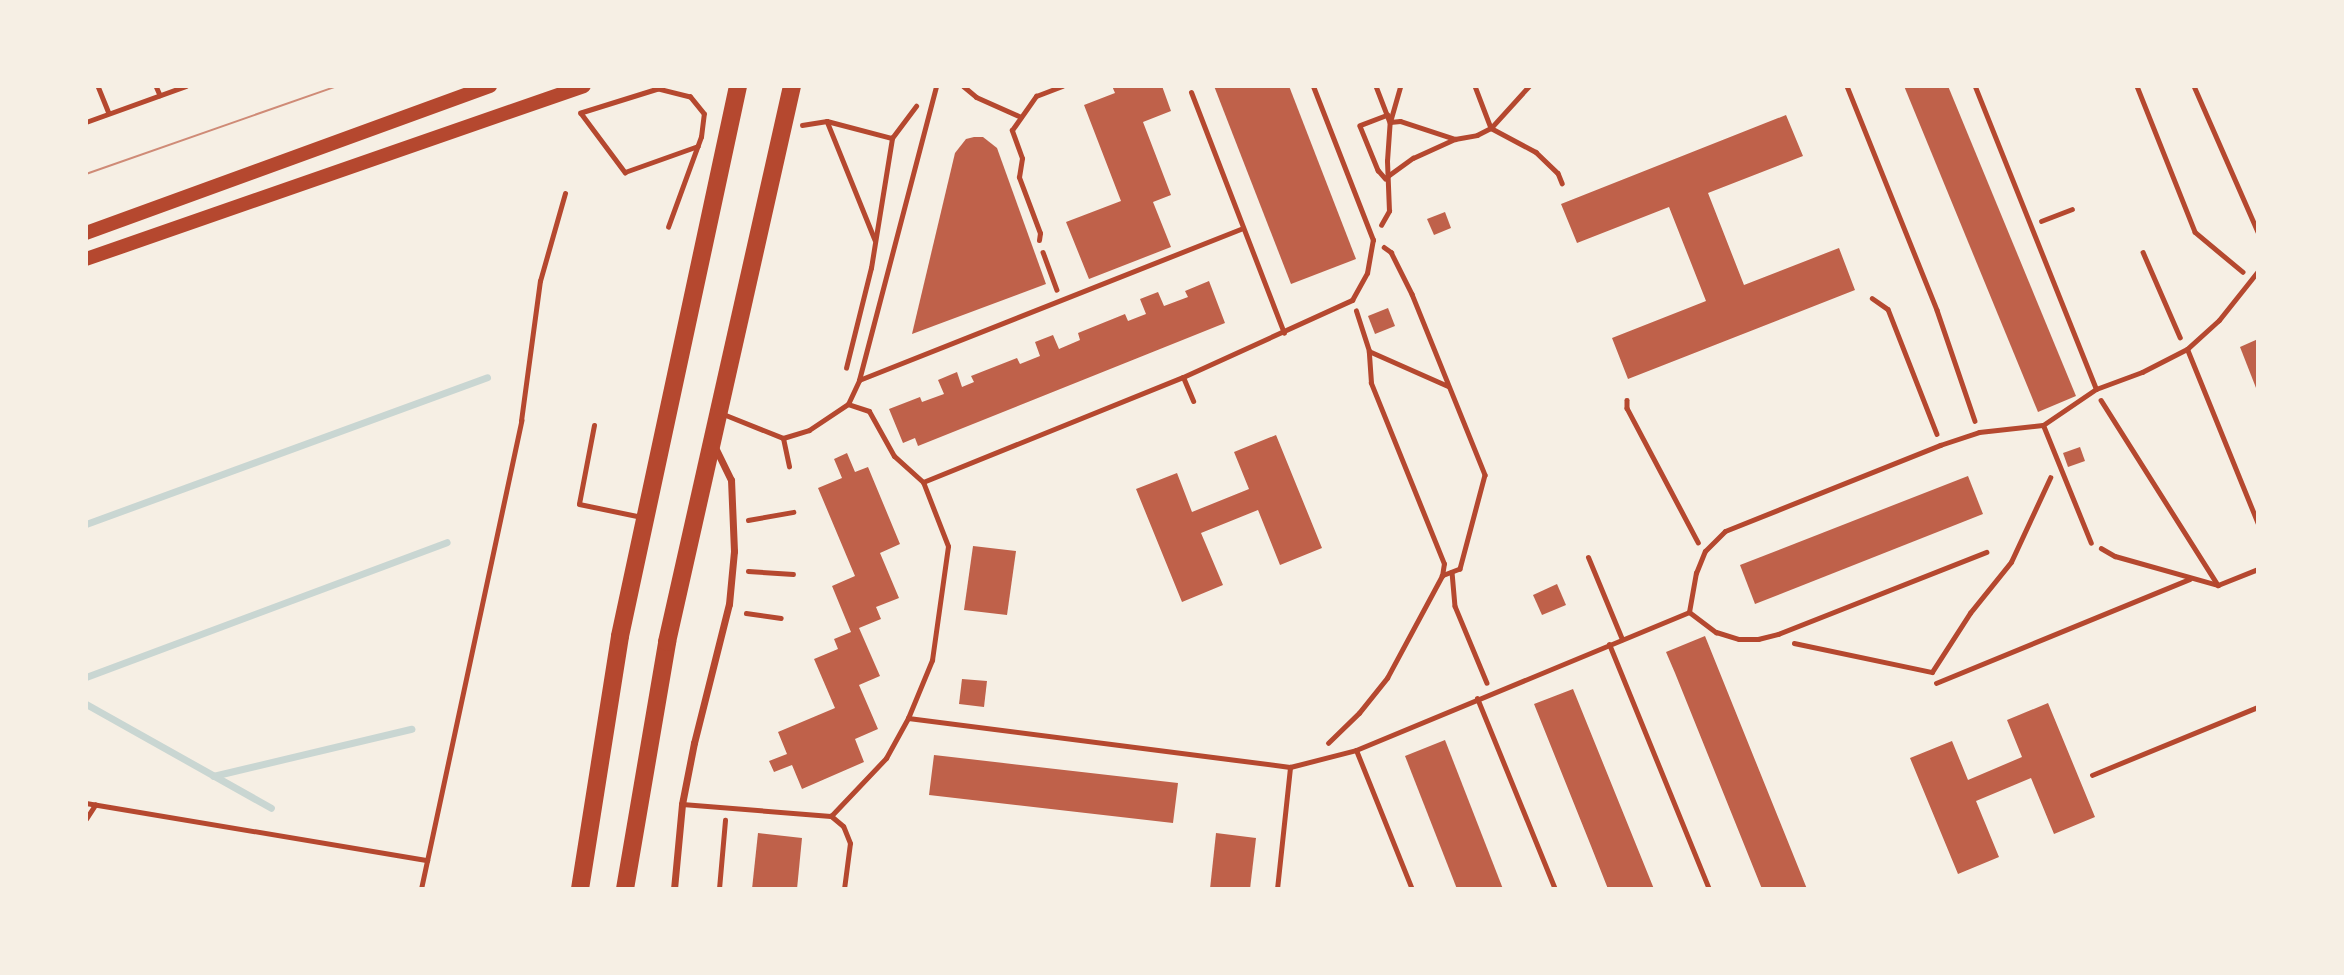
<!DOCTYPE html>
<style>
body{margin:0}
#map{position:relative;width:2344px;height:975px;overflow:hidden;background:#f6efe4;font-family:"DejaVu Sans",sans-serif}
div>[style]{position:absolute}
[style*='--x']{left:calc(var(--x)*1px);top:calc(var(--y)*1px);width:calc(var(--w)*1px);rotate:calc(var(--a)*1deg)}
.stream>*{height:7px;margin:-3.5px;padding:0 3.5px;transform-origin:3.5px;border-radius:3.5px;background:#c9d6d2}
.building>*{inset:0;background:#bf614a}
.path>*{height:4.5px;margin:-2.25px;padding:0 2.25px;transform-origin:2.25px;border-radius:2.25px;background:#b5482f}
.service>*{height:5px;margin:-2.5px;padding:0 2.5px;transform-origin:2.5px;border-radius:2.5px;background:#b5482f}
.minor>*{height:7px;margin:-3.5px;padding:0 3.5px;transform-origin:3.5px;border-radius:3.5px;background:#b5482f}
.secondary>*{height:14px;margin:-7px;padding:0 7px;transform-origin:7px;border-radius:7px;background:#b5482f}
.primary>*{height:18px;margin:-9px;padding:0 9px;transform-origin:9px;border-radius:9px;background:#b5482f}
.tram>*{height:2px;margin:-1px;padding:0 1px;transform-origin:1px;border-radius:1px;background:#cf8b77}
span{translate:-50% -50%;white-space:nowrap;text-align:center;line-height:1.15;-webkit-text-stroke:6px #f6efe4;paint-order:stroke}
.frame{position:absolute;inset:0;border:88px solid #f6efe4;pointer-events:none}
</style>
<div id="map">
<div class="stream">
<div style="--x:86;--y:524;--w:427;--a:-20.1"></div>
<div style="--x:86;--y:677;--w:385;--a:-20.5"></div>
<div style="--x:86;--y:704;--w:212;--a:29.3"></div>
<div style="--x:213;--y:776;--w:204;--a:-13.4"></div>
</div>
<div class="building">
<div style="clip-path:polygon(1112px 86px,1162px 86px,1171px 111px,1143px 122px,1171px 195px,1153px 202px,1171px 247px,1089px 279px,1066px 222px,1121px 201px,1084px 105px,1115px 93px)"></div>
<div style="clip-path:polygon(1214px 86px,1289px 86px,1356px 259px,1291px 284px)"></div>
<div style="clip-path:polygon(1904px 86px,1948px 86px,2076px 396px,2038px 412px)"></div>
<div style="clip-path:polygon(1786px 115px,1803px 156px,1708px 193px,1744px 285px,1839px 248px,1855px 290px,1628px 379px,1612px 338px,1706px 301px,1669px 207px,1577px 243px,1561px 204px)"></div>
<div style="clip-path:polygon(974px 137px,983px 137px,997px 148px,1046px 284px,912px 334px,955px 153px,966px 139px)"></div>
<div style="clip-path:polygon(1445px 212px,1451px 228px,1434px 235px,1427px 219px)"></div>
<div style="clip-path:polygon(1209px 281px,1225px 323px,918px 446px,915px 438px,903px 443px,889px 409px,920px 397px,922px 402px,944px 394px,938px 380px,957px 372px,962px 387px,974px 382px,971px 376px,1017px 358px,1020px 364px,1040px 356px,1035px 342px,1053px 335px,1059px 349px,1080px 340px,1078px 333px,1125px 314px,1128px 321px,1146px 314px,1140px 299px,1158px 292px,1164px 306px,1188px 297px,1185px 291px)"></div>
<div style="clip-path:polygon(1388px 308px,1395px 326px,1375px 334px,1368px 316px)"></div>
<div style="clip-path:polygon(2258px 339px,2258px 393px,2240px 347px)"></div>
<div style="clip-path:polygon(1276px 435px,1322px 548px,1280px 565px,1258px 510px,1201px 533px,1223px 585px,1182px 602px,1136px 489px,1177px 473px,1192px 512px,1249px 489px,1234px 452px)"></div>
<div style="clip-path:polygon(2080px 447px,2085px 461px,2068px 467px,2063px 453px)"></div>
<div style="clip-path:polygon(847px 453px,855px 472px,868px 467px,900px 544px,880px 553px,899px 598px,876px 607px,881px 619px,859px 628px,880px 676px,859px 685px,878px 729px,855px 739px,864px 762px,802px 789px,792px 765px,774px 772px,769px 761px,787px 754px,778px 732px,835px 708px,814px 659px,838px 649px,834px 639px,851px 632px,832px 586px,855px 576px,818px 488px,842px 478px,834px 459px)"></div>
<div style="clip-path:polygon(1968px 476px,1983px 514px,1755px 604px,1740px 565px)"></div>
<div style="clip-path:polygon(973px 546px,1016px 551px,1007px 615px,964px 610px)"></div>
<div style="clip-path:polygon(1557px 584px,1566px 605px,1542px 615px,1533px 595px)"></div>
<div style="clip-path:polygon(1705px 636px,1807px 889px,1762px 889px,1675px 673px,1666px 652px)"></div>
<div style="clip-path:polygon(962px 679px,987px 681px,984px 707px,959px 704px)"></div>
<div style="clip-path:polygon(1573px 689px,1654px 889px,1608px 889px,1591px 846px,1534px 704px)"></div>
<div style="clip-path:polygon(2048px 703px,2095px 817px,2054px 834px,2031px 778px,1976px 801px,1999px 857px,1958px 874px,1910px 758px,1952px 741px,1968px 780px,2022px 757px,2007px 720px)"></div>
<div style="clip-path:polygon(1445px 740px,1503px 889px,1457px 889px,1405px 756px)"></div>
<div style="clip-path:polygon(934px 755px,1178px 783px,1173px 823px,929px 795px)"></div>
<div style="clip-path:polygon(758px 833px,802px 838px,797px 889px,752px 889px)"></div>
<div style="clip-path:polygon(1216px 833px,1256px 838px,1250px 889px,1210px 889px)"></div>
</div>
<div class="path">
<div style="--x:98;--y:86;--w:29;--a:68"></div>
<div style="--x:156;--y:86;--w:10;--a:66"></div>
<div style="--x:1376;--y:86;--w:39;--a:69"></div>
<div style="--x:1390;--y:122;--w:10;--a:-6"></div>
<div style="--x:1400;--y:121;--w:58;--a:18.1"></div>
<div style="--x:1475;--y:86;--w:45;--a:69.1"></div>
<div style="--x:1491;--y:128;--w:51;--a:28.1"></div>
<div style="--x:1536;--y:152;--w:30;--a:44"></div>
<div style="--x:1558;--y:173;--w:11;--a:68"></div>
<div style="--x:1847;--y:86;--w:241;--a:68.1"></div>
<div style="--x:1937;--y:310;--w:117;--a:71.1"></div>
<div style="--x:2137;--y:86;--w:157;--a:68.3"></div>
<div style="--x:2195;--y:232;--w:62;--a:39.8"></div>
<div style="--x:2194;--y:86;--w:159;--a:66.3"></div>
<div style="--x:1388;--y:115;--w:30;--a:159"></div>
<div style="--x:1360;--y:126;--w:48;--a:67.8"></div>
<div style="--x:1378;--y:170;--w:11;--a:49"></div>
<div style="--x:1385;--y:178;--w:34;--a:-36"></div>
<div style="--x:1413;--y:158;--w:46;--a:-24.3"></div>
<div style="--x:1455;--y:139;--w:22;--a:-10"></div>
<div style="--x:1477;--y:135;--w:16;--a:-27"></div>
<div style="--x:1491;--y:128;--w:57;--a:-47.9"></div>
<div style="--x:827;--y:121;--w:128;--a:68"></div>
<div style="--x:86;--y:122;--w:106;--a:-19.8"></div>
<div style="--x:802;--y:125;--w:25;--a:-9"></div>
<div style="--x:827;--y:121;--w:67;--a:14.7"></div>
<div style="--x:2041;--y:221;--w:33;--a:-21"></div>
<div style="--x:1381;--y:225;--w:16;--a:-60"></div>
<div style="--x:1389;--y:211;--w:50;--a:-92.3"></div>
<div style="--x:1387;--y:161;--w:39;--a:-86"></div>
<div style="--x:1390;--y:122;--w:37;--a:-74"></div>
<div style="--x:668;--y:227;--w:96;--a:-69.9"></div>
<div style="--x:701;--y:137;--w:23;--a:-83"></div>
<div style="--x:704;--y:114;--w:22;--a:-129"></div>
<div style="--x:690;--y:97;--w:33;--a:-166"></div>
<div style="--x:658;--y:89;--w:81;--a:162.7"></div>
<div style="--x:581;--y:113;--w:74;--a:53.3"></div>
<div style="--x:625;--y:172;--w:77;--a:-19.6"></div>
<div style="--x:1384;--y:247;--w:9;--a:36"></div>
<div style="--x:1391;--y:252;--w:47;--a:63.4"></div>
<div style="--x:1412;--y:294;--w:195;--a:68"></div>
<div style="--x:1485;--y:475;--w:97;--a:104.9"></div>
<div style="--x:1460;--y:569;--w:19;--a:159"></div>
<div style="--x:1043;--y:252;--w:40;--a:69.8"></div>
<div style="--x:2143;--y:252;--w:93;--a:66.5"></div>
<div style="--x:1872;--y:298;--w:19;--a:35"></div>
<div style="--x:1888;--y:309;--w:134;--a:68.6"></div>
<div style="--x:1369;--y:351;--w:86;--a:23.9"></div>
<div style="--x:846;--y:368;--w:103;--a:-76"></div>
<div style="--x:871;--y:268;--w:132;--a:-80.8"></div>
<div style="--x:892;--y:138;--w:40;--a:-53"></div>
<div style="--x:1627;--y:400;--w:8;--a:90"></div>
<div style="--x:1627;--y:408;--w:152;--a:62.1"></div>
<div style="--x:2101;--y:400;--w:219;--a:57.7"></div>
<div style="--x:748;--y:520;--w:46;--a:-10.1"></div>
<div style="--x:2101;--y:548;--w:16;--a:30"></div>
<div style="--x:2115;--y:556;--w:107;--a:15.7"></div>
<div style="--x:2218;--y:585;--w:43;--a:-21.8"></div>
<div style="--x:748;--y:571;--w:45;--a:3.8"></div>
<div style="--x:1452;--y:572;--w:34;--a:85"></div>
<div style="--x:1455;--y:606;--w:83;--a:67.4"></div>
<div style="--x:746;--y:613;--w:35;--a:8"></div>
<div style="--x:1794;--y:643;--w:141;--a:11.9"></div>
<div style="--x:1932;--y:672;--w:70;--a:-57.2"></div>
<div style="--x:1970;--y:613;--w:65;--a:-51.2"></div>
<div style="--x:2011;--y:562;--w:93;--a:-65.1"></div>
<div style="--x:1936;--y:683;--w:274;--a:-22.3"></div>
<div style="--x:1328;--y:743;--w:43;--a:-44.1"></div>
<div style="--x:1359;--y:713;--w:45;--a:-51.3"></div>
<div style="--x:1387;--y:678;--w:116;--a:-61.7"></div>
<div style="--x:1442;--y:576;--w:12;--a:-81"></div>
<div style="--x:1444;--y:564;--w:195;--a:-112"></div>
<div style="--x:1371;--y:383;--w:32;--a:-94"></div>
<div style="--x:1369;--y:351;--w:42;--a:-108"></div>
<div style="--x:2092;--y:775;--w:179;--a:-22.3"></div>
<div style="--x:86;--y:803;--w:346;--a:9.5"></div>
<div style="--x:86;--y:819;--w:17;--a:-57"></div>
<div style="--x:421;--y:889;--w:479;--a:-77.9"></div>
<div style="--x:521;--y:421;--w:141;--a:-82.3"></div>
<div style="--x:540;--y:281;--w:91;--a:-74.1"></div>
<div style="--x:719;--y:889;--w:69;--a:-85"></div>
</div>
<div class="service">
<div style="--x:963;--y:86;--w:17;--a:40"></div>
<div style="--x:976;--y:97;--w:49;--a:24"></div>
<div style="--x:1191;--y:92;--w:258;--a:68.9"></div>
<div style="--x:1039;--y:240;--w:7;--a:-82"></div>
<div style="--x:1040;--y:233;--w:60;--a:-110.6"></div>
<div style="--x:1019;--y:177;--w:19;--a:-81"></div>
<div style="--x:1022;--y:158;--w:30;--a:-110"></div>
<div style="--x:1012;--y:130;--w:42;--a:-54.8"></div>
<div style="--x:1036;--y:96;--w:28;--a:-21"></div>
<div style="--x:2258;--y:271;--w:63;--a:128.5"></div>
<div style="--x:2219;--y:320;--w:43;--a:137.8"></div>
<div style="--x:2187;--y:349;--w:189;--a:67.9"></div>
<div style="--x:1183;--y:377;--w:26;--a:67"></div>
<div style="--x:859;--y:380;--w:413;--a:-21.6"></div>
<div style="--x:2096;--y:389;--w:49;--a:-20.3"></div>
<div style="--x:2142;--y:372;--w:51;--a:-27.1"></div>
<div style="--x:723;--y:414;--w:65;--a:21.8"></div>
<div style="--x:783;--y:438;--w:27;--a:-17"></div>
<div style="--x:809;--y:430;--w:47;--a:-33.7"></div>
<div style="--x:848;--y:404;--w:26;--a:-65"></div>
<div style="--x:859;--y:380;--w:304;--a:-75.3"></div>
<div style="--x:594;--y:425;--w:80;--a:100.8"></div>
<div style="--x:579;--y:504;--w:64;--a:11.7"></div>
<div style="--x:2043;--y:425;--w:127;--a:67.9"></div>
<div style="--x:783;--y:438;--w:29;--a:78"></div>
<div style="--x:923;--y:482;--w:280;--a:-22"></div>
<div style="--x:1183;--y:377;--w:186;--a:-24.5"></div>
<div style="--x:1352;--y:300;--w:31;--a:-61"></div>
<div style="--x:1367;--y:273;--w:34;--a:-80"></div>
<div style="--x:1373;--y:240;--w:165;--a:-111.3"></div>
<div style="--x:1588;--y:557;--w:89;--a:67.5"></div>
<div style="--x:1689;--y:612;--w:34;--a:37"></div>
<div style="--x:1716;--y:632;--w:24;--a:17"></div>
<div style="--x:1739;--y:639;--w:19;--a:0"></div>
<div style="--x:1758;--y:639;--w:21;--a:-14"></div>
<div style="--x:1778;--y:634;--w:224;--a:-21.5"></div>
<div style="--x:1609;--y:644;--w:265;--a:67.8"></div>
<div style="--x:1477;--y:698;--w:206;--a:67.8"></div>
<div style="--x:908;--y:718;--w:385;--a:7.3"></div>
<div style="--x:1290;--y:767;--w:68;--a:-14.4"></div>
<div style="--x:1356;--y:750;--w:360;--a:-22.5"></div>
<div style="--x:1689;--y:612;--w:40;--a:-80"></div>
<div style="--x:1696;--y:573;--w:24;--a:-68"></div>
<div style="--x:1705;--y:551;--w:28;--a:-45"></div>
<div style="--x:1725;--y:531;--w:232;--a:-21.8"></div>
<div style="--x:1940;--y:445;--w:41;--a:-18.4"></div>
<div style="--x:1979;--y:432;--w:64;--a:-6.2"></div>
<div style="--x:2043;--y:425;--w:64;--a:-34.2"></div>
<div style="--x:2096;--y:389;--w:326;--a:-111.8"></div>
<div style="--x:1356;--y:750;--w:150;--a:68.1"></div>
<div style="--x:682;--y:804;--w:149;--a:4.6"></div>
<div style="--x:844;--y:889;--w:46;--a:-82.6"></div>
<div style="--x:850;--y:843;--w:18;--a:-112"></div>
<div style="--x:843;--y:826;--w:16;--a:-140"></div>
<div style="--x:831;--y:816;--w:80;--a:-46.5"></div>
<div style="--x:886;--y:758;--w:46;--a:-61.2"></div>
<div style="--x:908;--y:718;--w:63;--a:-67.5"></div>
<div style="--x:932;--y:660;--w:115;--a:-82"></div>
<div style="--x:948;--y:546;--w:69;--a:-111.3"></div>
<div style="--x:923;--y:482;--w:39;--a:-138"></div>
<div style="--x:894;--y:456;--w:51;--a:-119.1"></div>
<div style="--x:869;--y:411;--w:22;--a:-162"></div>
<div style="--x:1277;--y:889;--w:123;--a:-83.9"></div>
</div>
<div class="minor">
<div style="--x:674;--y:889;--w:85;--a:-84.6"></div>
<div style="--x:682;--y:804;--w:62;--a:-78.9"></div>
<div style="--x:694;--y:743;--w:143;--a:-75.9"></div>
<div style="--x:729;--y:604;--w:53;--a:-84.6"></div>
<div style="--x:734;--y:551;--w:71;--a:-92.4"></div>
<div style="--x:731;--y:480;--w:39;--a:-116"></div>
</div>
<div class="secondary">
<div style="--x:86;--y:233;--w:430;--a:-20"></div>
<div style="--x:86;--y:259;--w:527;--a:-19.16"></div>
</div>
<div class="primary">
<div style="--x:580;--y:889;--w:256;--a:-81"></div>
<div style="--x:620;--y:636;--w:563;--a:-77.89"></div>
<div style="--x:625;--y:889;--w:251;--a:-80.3"></div>
<div style="--x:667;--y:642;--w:570;--a:-77.33"></div>
</div>
<div class="tram">
<div style="--x:86;--y:174;--w:266;--a:-19.3"></div>
</div>
<div class="frame"></div>
</div>
